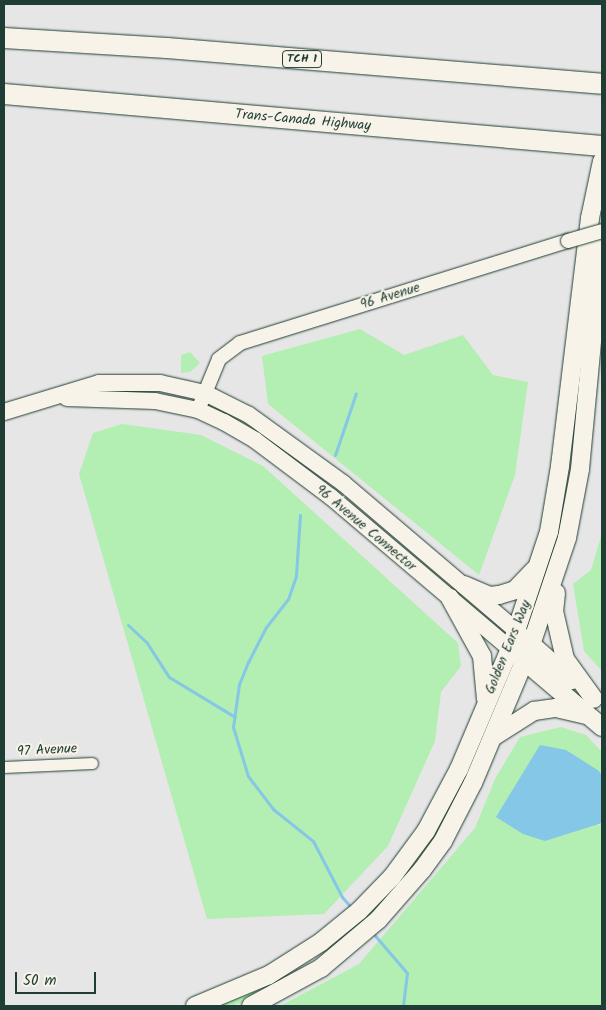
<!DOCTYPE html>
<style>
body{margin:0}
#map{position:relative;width:606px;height:1010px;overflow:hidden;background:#e6e6e6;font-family:Kalam,sans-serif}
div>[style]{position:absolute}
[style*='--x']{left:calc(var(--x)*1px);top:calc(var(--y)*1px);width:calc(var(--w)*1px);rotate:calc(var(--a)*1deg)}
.green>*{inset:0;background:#b3eeb2}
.water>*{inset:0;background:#85c7e6}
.stream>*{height:3px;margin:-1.5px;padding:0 1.5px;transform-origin:1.5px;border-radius:1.5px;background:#85c7e6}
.roads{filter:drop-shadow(0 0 1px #1f3d34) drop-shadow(0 0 1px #1f3d34)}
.minor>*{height:11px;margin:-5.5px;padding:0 5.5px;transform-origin:5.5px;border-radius:5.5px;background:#f7f3e8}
.tertiary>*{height:14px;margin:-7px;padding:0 7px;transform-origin:7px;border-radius:7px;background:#f7f3e8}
.secondary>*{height:16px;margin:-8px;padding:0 8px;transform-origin:8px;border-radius:8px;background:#f7f3e8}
.primary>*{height:18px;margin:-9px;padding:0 9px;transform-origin:9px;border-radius:9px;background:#f7f3e8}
.motorway>*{height:20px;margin:-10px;padding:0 10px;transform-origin:10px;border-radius:10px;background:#f7f3e8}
.bridges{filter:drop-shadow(0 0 1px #1f3d34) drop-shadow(0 0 1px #1f3d34)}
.tertiary-bridge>*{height:14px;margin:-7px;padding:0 7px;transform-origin:7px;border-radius:7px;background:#f7f3e8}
span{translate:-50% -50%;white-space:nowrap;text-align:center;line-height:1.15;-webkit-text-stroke:4px #f7f3e8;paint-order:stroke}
.shield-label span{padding:1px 4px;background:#f7f3e8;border:1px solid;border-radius:4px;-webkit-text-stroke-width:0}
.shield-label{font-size:12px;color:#1f3d34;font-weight:700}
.street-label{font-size:14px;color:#1f3d34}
.frame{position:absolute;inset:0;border:5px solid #1f3d34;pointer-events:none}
.scale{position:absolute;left:15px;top:972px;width:81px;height:22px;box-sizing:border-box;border:2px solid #1f3d34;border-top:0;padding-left:6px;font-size:15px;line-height:18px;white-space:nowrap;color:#1f3d34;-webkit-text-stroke:4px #f7f3e8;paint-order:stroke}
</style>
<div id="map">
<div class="green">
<div style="clip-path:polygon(360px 329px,404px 355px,463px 335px,493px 375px,528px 382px,515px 475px,479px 575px,268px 404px,262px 356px)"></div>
<div style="clip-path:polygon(190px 352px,200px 363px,190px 372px,181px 373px,181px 355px)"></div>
<div style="clip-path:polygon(122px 424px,201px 435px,263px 466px,458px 643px,461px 666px,441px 692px,435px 741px,388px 846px,324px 914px,207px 919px,79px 474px,93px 433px)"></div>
<div style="clip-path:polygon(602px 533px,602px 671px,584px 651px,573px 584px,591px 570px)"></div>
<div style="clip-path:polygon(561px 727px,586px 735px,602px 752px,598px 826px,602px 823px,602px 1006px,280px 1006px,359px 964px,475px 828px,495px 779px,520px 737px)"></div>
<div style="clip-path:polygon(254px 991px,256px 993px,247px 1000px,232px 1006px,216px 1006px)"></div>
</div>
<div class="water">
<div style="clip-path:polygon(540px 745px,566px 750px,599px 771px,602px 776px,602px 823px,545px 841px,523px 834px,496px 817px)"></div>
</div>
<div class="stream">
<div style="--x:335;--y:455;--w:65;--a:-71.3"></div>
<div style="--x:300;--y:515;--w:61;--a:93.8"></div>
<div style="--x:296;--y:576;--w:24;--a:109"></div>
<div style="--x:288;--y:599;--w:36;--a:128"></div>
<div style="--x:266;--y:627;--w:39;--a:117"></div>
<div style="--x:248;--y:662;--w:24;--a:112"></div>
<div style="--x:239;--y:684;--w:43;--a:97.9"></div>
<div style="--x:233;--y:727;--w:51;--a:73"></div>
<div style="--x:248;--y:776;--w:41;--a:52.9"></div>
<div style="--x:273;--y:809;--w:51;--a:38.7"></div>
<div style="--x:313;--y:841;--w:63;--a:62.6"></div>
<div style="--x:342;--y:897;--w:15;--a:48"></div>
<div style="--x:128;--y:625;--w:26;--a:43"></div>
<div style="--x:147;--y:643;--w:40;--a:57.1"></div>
<div style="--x:169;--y:677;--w:77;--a:31.2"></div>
<div style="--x:372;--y:932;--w:54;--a:49.5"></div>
<div style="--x:407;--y:973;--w:33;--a:97"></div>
</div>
<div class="roads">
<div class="minor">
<div style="--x:4;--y:767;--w:88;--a:-2.6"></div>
</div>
<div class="tertiary">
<div style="--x:198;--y:410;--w:55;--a:-67.6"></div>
<div style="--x:219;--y:359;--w:26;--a:-37"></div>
<div style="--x:240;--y:343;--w:343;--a:-17.3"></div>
</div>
<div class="secondary">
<div style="--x:67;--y:398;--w:88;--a:2"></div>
<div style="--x:155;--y:401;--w:44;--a:11.8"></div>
<div style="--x:198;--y:410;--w:29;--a:25"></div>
<div style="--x:224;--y:422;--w:36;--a:30"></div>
<div style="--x:255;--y:440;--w:95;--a:36.9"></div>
<div style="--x:331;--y:497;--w:235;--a:40.3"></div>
<div style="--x:4;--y:412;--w:99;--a:-17"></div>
<div style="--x:99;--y:383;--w:61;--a:0"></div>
<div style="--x:160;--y:383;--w:46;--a:12.5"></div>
<div style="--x:205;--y:393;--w:49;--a:26.6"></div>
<div style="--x:249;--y:415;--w:116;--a:35.9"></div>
<div style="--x:343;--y:483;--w:227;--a:40.4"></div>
</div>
<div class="primary">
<div style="--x:464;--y:585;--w:28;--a:23"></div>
<div style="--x:490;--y:596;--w:9;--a:-6"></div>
<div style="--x:499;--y:595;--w:17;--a:-17"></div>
<div style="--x:515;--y:590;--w:28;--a:-46"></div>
<div style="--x:556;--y:593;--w:18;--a:96"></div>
<div style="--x:554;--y:611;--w:49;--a:77.1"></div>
<div style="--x:565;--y:659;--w:49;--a:54.1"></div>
<div style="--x:450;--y:598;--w:66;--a:61.1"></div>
<div style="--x:482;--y:656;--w:43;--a:84.7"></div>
<div style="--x:524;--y:638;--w:64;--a:41.2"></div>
<div style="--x:516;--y:654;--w:113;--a:40.3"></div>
<div style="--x:493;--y:737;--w:49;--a:-32.4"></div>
<div style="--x:534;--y:711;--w:22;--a:-8"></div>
<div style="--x:556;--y:708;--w:31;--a:13"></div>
<div style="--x:195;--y:1006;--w:80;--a:-22.7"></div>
<div style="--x:269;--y:975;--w:62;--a:-32.4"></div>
<div style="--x:321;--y:942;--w:49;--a:-39.2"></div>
<div style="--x:359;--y:911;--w:47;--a:-45.9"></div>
<div style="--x:392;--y:877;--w:57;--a:-53.5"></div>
<div style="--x:426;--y:831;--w:70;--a:-62"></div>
<div style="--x:459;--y:769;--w:130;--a:-67"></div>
<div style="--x:510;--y:649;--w:123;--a:-71.6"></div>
<div style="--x:549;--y:532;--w:67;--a:-80.5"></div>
<div style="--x:560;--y:466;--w:250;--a:-83.1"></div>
<div style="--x:590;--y:218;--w:58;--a:-78.1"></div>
<div style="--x:251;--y:1006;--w:80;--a:-28.5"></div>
<div style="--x:321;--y:968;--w:75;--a:-40.1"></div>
<div style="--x:378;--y:920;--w:67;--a:-48.7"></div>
<div style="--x:422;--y:870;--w:36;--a:-54"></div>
<div style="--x:443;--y:841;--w:65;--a:-62.7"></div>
<div style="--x:473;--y:783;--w:150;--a:-67.2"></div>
<div style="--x:531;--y:645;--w:113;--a:-71.4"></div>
<div style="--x:567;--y:538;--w:70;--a:-79.3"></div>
<div style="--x:580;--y:469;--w:232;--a:-84.6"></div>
</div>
<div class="motorway">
<div style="--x:4;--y:38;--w:163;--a:3.5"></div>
<div style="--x:167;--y:48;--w:436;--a:4.7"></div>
<div style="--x:4;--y:94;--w:600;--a:4.97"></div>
</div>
</div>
<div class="bridges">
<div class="tertiary-bridge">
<div style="--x:568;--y:241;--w:35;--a:-16"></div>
</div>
</div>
<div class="shield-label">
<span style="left:302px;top:59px">TCH 1</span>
</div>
<div class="street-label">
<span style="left:303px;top:120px;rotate:5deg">Trans-Canada Highway</span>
<span style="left:390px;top:296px;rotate:-17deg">96 Avenue</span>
<span style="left:366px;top:528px;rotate:40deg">96 Avenue Connector</span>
<span style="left:508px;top:647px;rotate:-68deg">Golden Ears Way</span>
<span style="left:47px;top:750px;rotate:-3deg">97 Avenue</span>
</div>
<div class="frame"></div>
<div class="scale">50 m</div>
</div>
